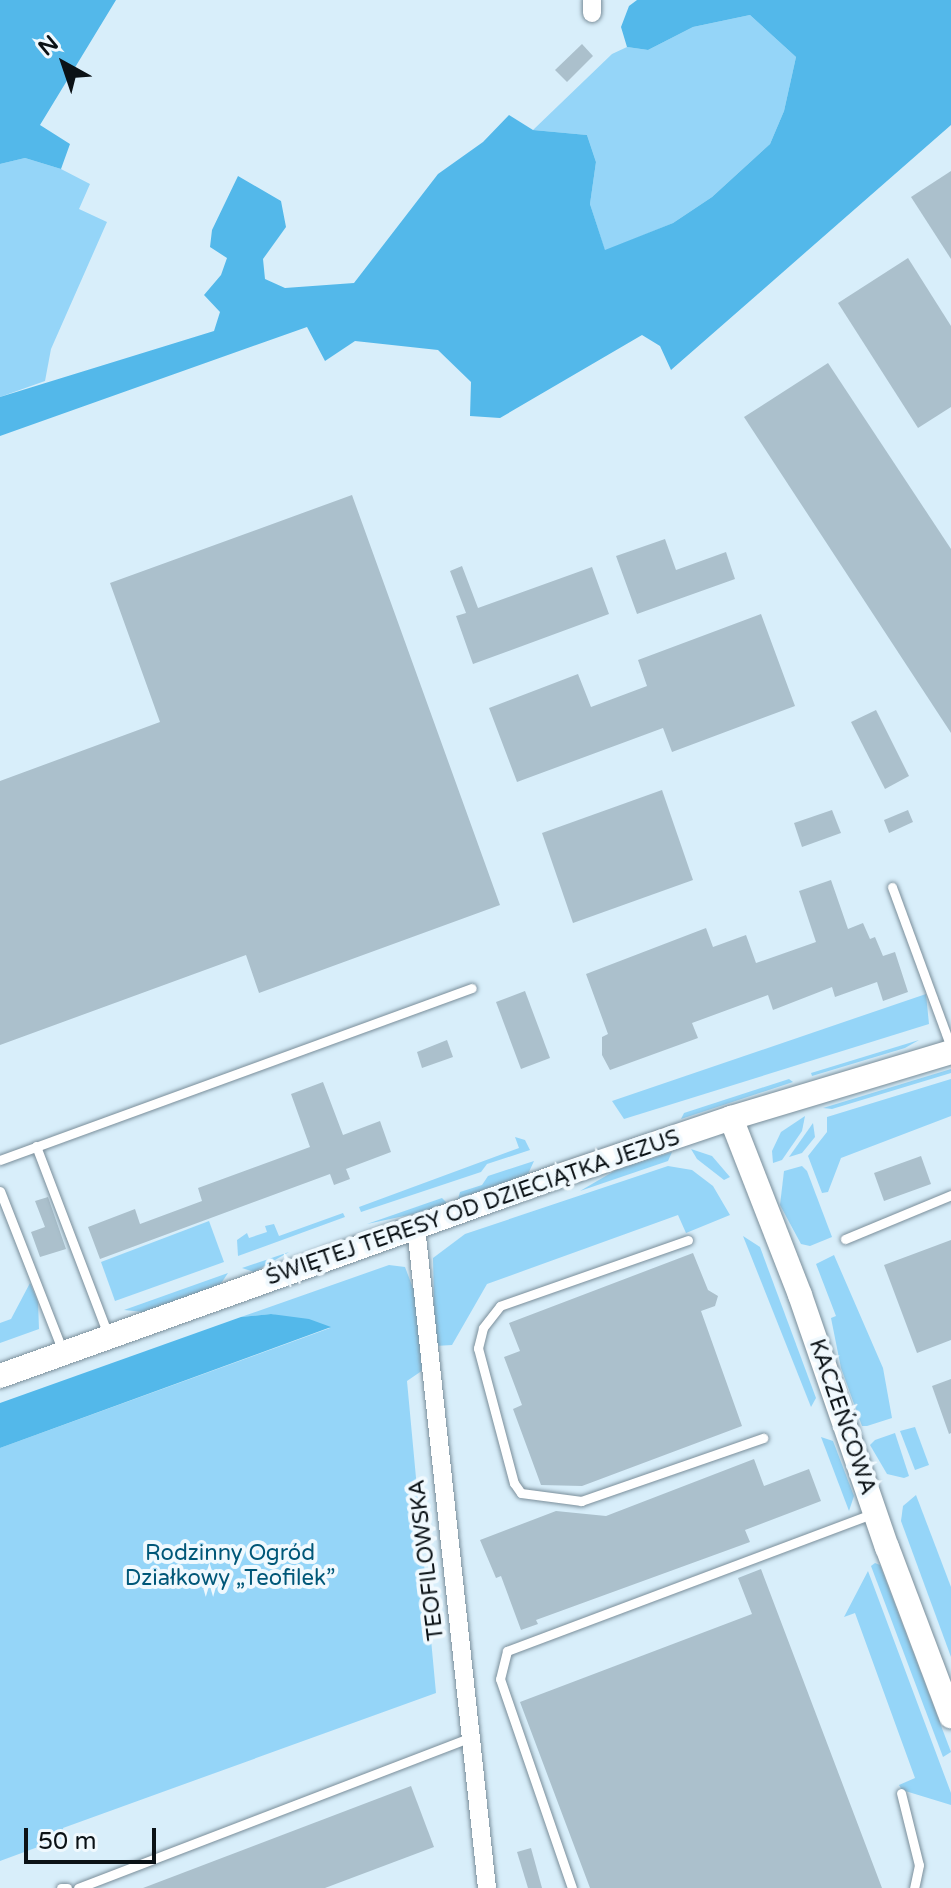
<!DOCTYPE html>
<meta charset="utf-8">
<style>
body{margin:0}
#map{position:relative;width:951px;height:1888px;overflow:hidden;background:#d8eefa;font-family:"Varela Round",sans-serif}
div>[style]{position:absolute}
[style*='--x']{left:calc(var(--x)*1px);top:calc(var(--y)*1px);width:calc(var(--w)*1px);rotate:calc(var(--a)*1deg)}
.green>*{inset:0;background:#95d5f8}
.forest>*{inset:0;background:#53b8ea}
.building>*{inset:0;background:#abc0cc}
.roads{filter:drop-shadow(0 0 2px #7a8e9a) drop-shadow(0 0 2px #7a8e9a)}
.service>*{height:9px;margin:-4.5px;padding:0 4.5px;transform-origin:4.5px;border-radius:4.5px;background:#fff}
.minor>*{height:18px;margin:-9px;padding:0 9px;transform-origin:9px;border-radius:9px;background:#fff}
.tertiary>*{height:24px;margin:-12px;padding:0 12px;transform-origin:12px;border-radius:12px;background:#fff}
span{translate:-50% -50%;white-space:nowrap;text-align:center;line-height:1.15;-webkit-text-stroke:8px #f0f9fe;paint-order:stroke}
.street-label{font-size:22px;color:#0b1216}
.park-label{font-size:22px;color:#005778}
.north{position:absolute;left:24px;top:24px;width:80px;height:80px;-webkit-text-stroke:6px #f0f9fe;paint-order:stroke;rotate:320deg;font-size:22px;font-weight:700;line-height:32px;text-align:center;color:#0b1216}
.north::after{content:'';display:block;margin:auto;width:28px;height:36px;background:#0b1216;clip-path:polygon(50% 0,100% 100%,50% 72%,0 100%)}
.scale{position:absolute;left:24px;top:1828px;width:132px;height:36px;box-sizing:border-box;border:4px solid #0b1216;border-top:0;padding-left:10px;font-size:24px;line-height:28px;white-space:nowrap;color:#0b1216;-webkit-text-stroke:6px #f0f9fe;paint-order:stroke}
</style>
<div id="map">
<div class="green">
<div style="clip-path:polygon(750px 15px,796px 57px,784px 111px,770px 144px,712px 197px,673px 223px,605px 251px,590px 204px,596px 162px,587px 135px,533px 130px,612px 54px,627px 47px,648px 50px,693px 27px)"></div>
<div style="clip-path:polygon(25px 158px,61px 169px,90px 184px,79px 209px,107px 222px,51px 349px,45px 381px,0 397px,0 164px)"></div>
<div style="clip-path:polygon(926px 994px,929px 1024px,624px 1119px,612px 1101px)"></div>
<div style="clip-path:polygon(919px 1040px,905px 1048px,812px 1076px,811px 1073px)"></div>
<div style="clip-path:polygon(951px 1069px,951px 1073px,832px 1109px,823px 1108px)"></div>
<div style="clip-path:polygon(789px 1079px,793px 1082px,681px 1119px,684px 1113px)"></div>
<div style="clip-path:polygon(951px 1079px,951px 1116px,841px 1158px,828px 1192px,822px 1193px,808px 1156px,827px 1132px,827px 1117px)"></div>
<div style="clip-path:polygon(805px 1116px,802px 1131px,782px 1160px,773px 1163px,772px 1151px,781px 1132px)"></div>
<div style="clip-path:polygon(813px 1123px,815px 1137px,802px 1153px,789px 1157px)"></div>
<div style="clip-path:polygon(515px 1137px,525px 1140px,530px 1150px,487px 1164px,481px 1172px,361px 1212px,359px 1207px,519px 1148px)"></div>
<div style="clip-path:polygon(691px 1149px,712px 1156px,730px 1177px,724px 1180px,697px 1159px)"></div>
<div style="clip-path:polygon(672px 1152px,668px 1161px,580px 1191px,616px 1170px)"></div>
<div style="clip-path:polygon(534px 1161px,528px 1174px,458px 1199px,460px 1192px,482px 1185px,488px 1176px)"></div>
<div style="clip-path:polygon(668px 1166px,692px 1170px,713px 1186px,730px 1215px,686px 1233px,678px 1215px,487px 1284px,452px 1345px,435px 1346px,433px 1258px,465px 1234px)"></div>
<div style="clip-path:polygon(802px 1166px,807px 1171px,832px 1237px,810px 1246px,801px 1244px,780px 1205px,784px 1171px)"></div>
<div style="clip-path:polygon(442px 1198px,447px 1203px,418px 1213px,367px 1224px)"></div>
<div style="clip-path:polygon(343px 1213px,345px 1217px,238px 1256px,237px 1240px,247px 1233px,249px 1238px,267px 1232px,265px 1226px,274px 1224px,279px 1236px)"></div>
<div style="clip-path:polygon(209px 1221px,224px 1262px,115px 1301px,101px 1262px)"></div>
<div style="clip-path:polygon(743px 1236px,760px 1247px,816px 1398px,811px 1407px)"></div>
<div style="clip-path:polygon(289px 1252px,254px 1272px,242px 1268px)"></div>
<div style="clip-path:polygon(834px 1255px,883px 1368px,892px 1418px,867px 1426px,862px 1426px,841px 1368px,831px 1318px,836px 1316px,816px 1264px)"></div>
<div style="clip-path:polygon(389px 1265px,405px 1267px,416px 1296px,423px 1370px,407px 1381px,436px 1693px,63px 1828px,65px 1837px,0 1861px,0 1448px,330px 1328px,271px 1314px,241px 1317px)"></div>
<div style="clip-path:polygon(228px 1273px,220px 1285px,143px 1312px,124px 1310px)"></div>
<div style="clip-path:polygon(30px 1283px,38px 1302px,39px 1329px,0 1343px,0 1323px,11px 1319px)"></div>
<div style="clip-path:polygon(915px 1427px,929px 1465px,915px 1470px,900px 1431px)"></div>
<div style="clip-path:polygon(895px 1433px,909px 1476px,904px 1478px,887px 1474px,870px 1445px,875px 1440px)"></div>
<div style="clip-path:polygon(821px 1437px,833px 1441px,854px 1496px,849px 1511px)"></div>
<div style="clip-path:polygon(916px 1495px,951px 1587px,951px 1657px,901px 1521px,903px 1506px)"></div>
<div style="clip-path:polygon(875px 1563px,880px 1565px,951px 1752px,943px 1757px,871px 1566px)"></div>
<div style="clip-path:polygon(868px 1571px,951px 1793px,951px 1805px,902px 1790px,899px 1785px,915px 1778px,855px 1613px,844px 1617px)"></div>
</div>
<div class="forest">
<div style="clip-path:polygon(0 0,116px 0,40px 125px,70px 144px,61px 169px,25px 158px,0 164px)"></div>
<div style="clip-path:polygon(637px 0,951px 0,951px 125px,671px 370px,660px 346px,642px 335px,500px 418px,470px 416px,471px 382px,438px 350px,355px 341px,325px 361px,307px 327px,0 436px,0 397px,214px 331px,220px 312px,204px 295px,221px 275px,227px 258px,210px 247px,212px 230px,238px 176px,281px 201px,286px 227px,263px 259px,265px 279px,285px 288px,354px 283px,438px 174px,483px 142px,509px 115px,533px 130px,587px 135px,596px 162px,590px 204px,605px 250px,673px 223px,712px 197px,770px 144px,784px 111px,796px 57px,750px 15px,693px 27px,648px 50px,627px 47px,621px 27px,629px 6px)"></div>
<div style="clip-path:polygon(271px 1314px,309px 1319px,331px 1327px,0 1448px,0 1403px,241px 1317px)"></div>
</div>
<div class="building">
<div style="clip-path:polygon(582px 44px,593px 56px,567px 82px,555px 70px)"></div>
<div style="clip-path:polygon(951px 171px,951px 259px,911px 197px)"></div>
<div style="clip-path:polygon(908px 258px,951px 326px,951px 407px,918px 428px,838px 303px)"></div>
<div style="clip-path:polygon(828px 363px,951px 549px,951px 733px,744px 417px)"></div>
<div style="clip-path:polygon(352px 495px,500px 905px,259px 993px,246px 955px,0 1045px,0 781px,160px 722px,110px 583px)"></div>
<div style="clip-path:polygon(665px 539px,676px 570px,726px 552px,735px 579px,637px 614px,616px 556px)"></div>
<div style="clip-path:polygon(462px 566px,478px 608px,592px 567px,609px 614px,473px 664px,456px 616px,466px 613px,450px 571px)"></div>
<div style="clip-path:polygon(761px 614px,795px 706px,672px 752px,663px 728px,517px 782px,489px 708px,578px 674px,591px 707px,647px 686px,638px 660px)"></div>
<div style="clip-path:polygon(876px 710px,909px 776px,885px 789px,851px 722px)"></div>
<div style="clip-path:polygon(662px 790px,693px 880px,573px 923px,542px 833px)"></div>
<div style="clip-path:polygon(832px 810px,841px 833px,802px 847px,794px 823px)"></div>
<div style="clip-path:polygon(908px 810px,913px 822px,889px 833px,884px 820px)"></div>
<div style="clip-path:polygon(831px 880px,848px 929px,863px 923px,870px 939px,875px 937px,883px 956px,895px 952px,908px 992px,883px 1001px,877px 982px,835px 997px,832px 987px,773px 1010px,768px 995px,692px 1023px,698px 1038px,610px 1070px,602px 1055px,602px 1037px,608px 1034px,586px 974px,706px 928px,713px 947px,746px 935px,756px 963px,816px 942px,799px 891px)"></div>
<div style="clip-path:polygon(525px 991px,550px 1058px,521px 1069px,496px 1002px)"></div>
<div style="clip-path:polygon(447px 1040px,453px 1057px,422px 1068px,417px 1052px)"></div>
<div style="clip-path:polygon(323px 1082px,343px 1135px,380px 1121px,391px 1152px,346px 1169px,350px 1179px,334px 1185px,330px 1174px,100px 1259px,88px 1227px,135px 1209px,140px 1224px,202px 1201px,198px 1188px,310px 1147px,291px 1094px)"></div>
<div style="clip-path:polygon(921px 1156px,931px 1184px,884px 1201px,874px 1173px)"></div>
<div style="clip-path:polygon(48px 1197px,66px 1249px,40px 1257px,31px 1232px,45px 1227px,35px 1201px)"></div>
<div style="clip-path:polygon(951px 1240px,951px 1340px,917px 1353px,884px 1265px)"></div>
<div style="clip-path:polygon(693px 1253px,708px 1290px,718px 1296px,715px 1306px,701px 1311px,742px 1426px,582px 1486px,541px 1485px,513px 1409px,522px 1405px,504px 1357px,520px 1351px,509px 1323px)"></div>
<div style="clip-path:polygon(951px 1379px,951px 1433px,949px 1434px,932px 1386px)"></div>
<div style="clip-path:polygon(754px 1459px,764px 1486px,809px 1469px,821px 1501px,745px 1530px,750px 1542px,536px 1620px,538px 1624px,521px 1630px,501px 1576px,496px 1578px,480px 1540px,556px 1511px,606px 1516px)"></div>
<div style="clip-path:polygon(761px 1569px,882px 1888px,590px 1888px,520px 1702px,752px 1614px,738px 1578px)"></div>
<div style="clip-path:polygon(411px 1786px,434px 1847px,325px 1888px,143px 1888px)"></div>
<div style="clip-path:polygon(531px 1848px,542px 1888px,528px 1888px,517px 1852px)"></div>
</div>
<div class="roads">
<div class="service">
<div style="--x:892;--y:887;--w:171;--a:69.8"></div>
<div style="--x:36;--y:1146;--w:204;--a:69.1"></div>
<div style="--x:0;--y:1160;--w:502;--a:-20.02"></div>
<div style="--x:0;--y:1191;--w:173;--a:68.6"></div>
<div style="--x:845;--y:1239;--w:115;--a:-22.5"></div>
<div style="--x:688;--y:1240;--w:199;--a:160.7"></div>
<div style="--x:500;--y:1306;--w:28;--a:128"></div>
<div style="--x:483;--y:1328;--w:21;--a:104"></div>
<div style="--x:478;--y:1348;--w:140;--a:75.1"></div>
<div style="--x:514;--y:1483;--w:12;--a:55"></div>
<div style="--x:521;--y:1493;--w:61;--a:7.6"></div>
<div style="--x:581;--y:1501;--w:193;--a:-19.1"></div>
<div style="--x:901;--y:1793;--w:74;--a:76"></div>
<div style="--x:919;--y:1865;--w:24;--a:102"></div>
<div style="--x:61;--y:1888;--w:6;--a:0"></div>
<div style="--x:78;--y:1888;--w:421;--a:-21"></div>
<div style="--x:572;--y:1888;--w:221;--a:-109"></div>
<div style="--x:500;--y:1679;--w:29;--a:-76"></div>
<div style="--x:507;--y:1651;--w:390;--a:-20.6"></div>
</div>
<div class="minor">
<div style="--x:592;--y:0;--w:13;--a:90"></div>
<div style="--x:416;--y:1227;--w:665;--a:83.87"></div>
</div>
<div class="tertiary">
<div style="--x:731;--y:1118;--w:190;--a:68.7"></div>
<div style="--x:800;--y:1295;--w:267;--a:71"></div>
<div style="--x:887;--y:1547;--w:181;--a:69.3"></div>
<div style="--x:0;--y:1376;--w:591;--a:-19.69"></div>
<div style="--x:556;--y:1177;--w:185;--a:-18.6"></div>
<div style="--x:731;--y:1118;--w:230;--a:-16.7"></div>
</div>
</div>
<div class="street-label">
<span style="left:473px;top:1208px;rotate:-19deg">ŚWIĘTEJ TERESY OD DZIECIĄTKA JEZUS</span>
<span style="left:842px;top:1417px;rotate:71deg">KACZEŃCOWA</span>
<span style="left:427px;top:1560px;rotate:-97deg">TEOFILOWSKA</span>
</div>
<div class="park-label">
<span style="left:230px;top:1566px">Rodzinny Ogród<br>Działkowy „Teofilek”</span>
</div>
<div class="north">N</div>
<div class="scale">50 m</div>
</div>
